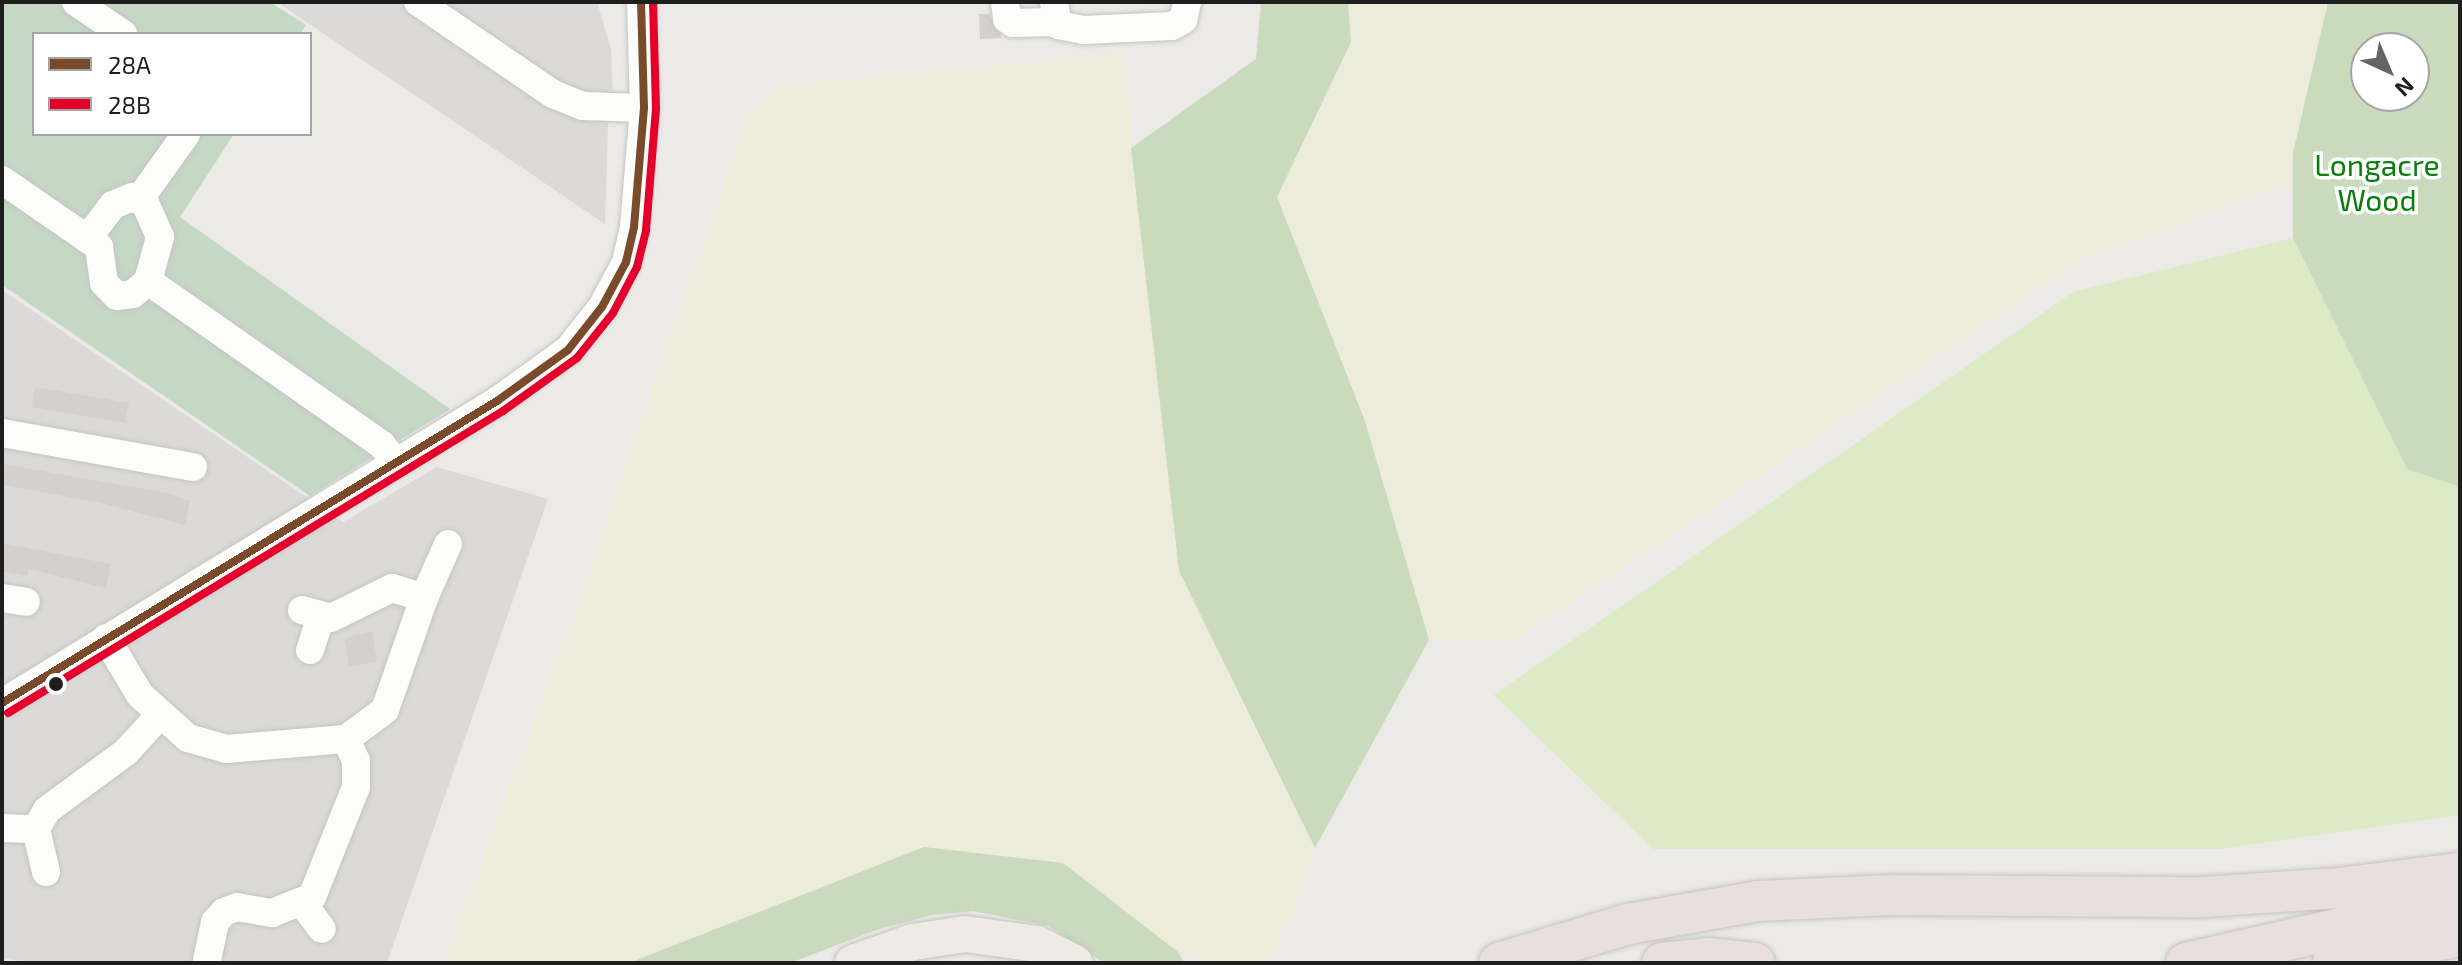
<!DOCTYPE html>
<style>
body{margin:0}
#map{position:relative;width:2462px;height:965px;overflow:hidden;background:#eceae7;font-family:"Exo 2",sans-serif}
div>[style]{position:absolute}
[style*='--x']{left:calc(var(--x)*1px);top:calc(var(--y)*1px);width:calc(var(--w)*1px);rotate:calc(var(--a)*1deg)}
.residential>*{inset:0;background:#dbdad8}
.farmland>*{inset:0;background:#edecda}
.grass>*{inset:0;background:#dceac5}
.forest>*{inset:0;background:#c9dbbc}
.cemetery>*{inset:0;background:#c5d8c4}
.building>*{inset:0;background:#d3d0ce}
.roads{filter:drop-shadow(0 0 2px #c5c4c3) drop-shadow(0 0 2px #c5c4c3)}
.minor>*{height:28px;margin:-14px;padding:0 14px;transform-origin:14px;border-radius:14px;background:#fcfcfb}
.major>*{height:36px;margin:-18px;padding:0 18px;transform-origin:18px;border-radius:18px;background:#f0eae4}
.highway>*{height:40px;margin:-20px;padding:0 20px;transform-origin:20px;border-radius:20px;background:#e9dfe1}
.bus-1>*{height:8px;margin:-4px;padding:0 4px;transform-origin:4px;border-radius:4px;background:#7a4b2a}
.bus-2>*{height:8px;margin:-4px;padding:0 4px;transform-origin:4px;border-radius:4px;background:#e4002b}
.dots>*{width:22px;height:22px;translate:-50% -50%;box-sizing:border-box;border:4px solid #fff;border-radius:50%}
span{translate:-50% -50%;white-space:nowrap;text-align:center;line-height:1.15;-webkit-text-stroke:7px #fff;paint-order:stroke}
.park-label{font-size:30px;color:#0a7e0b}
.frame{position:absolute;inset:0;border:4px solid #1e1e1e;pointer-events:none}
.legend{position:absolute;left:32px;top:32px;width:280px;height:104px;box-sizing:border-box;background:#fff;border:2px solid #a5a5a5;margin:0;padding:10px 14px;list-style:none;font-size:24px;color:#1e1e1e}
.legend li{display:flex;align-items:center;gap:16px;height:40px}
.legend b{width:40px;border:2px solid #a5a5a5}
.north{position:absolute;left:2350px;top:32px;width:80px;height:80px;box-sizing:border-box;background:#fff;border:2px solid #a5a5a5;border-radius:50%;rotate:136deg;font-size:22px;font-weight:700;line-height:32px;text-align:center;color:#1e1e1e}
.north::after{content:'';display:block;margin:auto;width:28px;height:36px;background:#666564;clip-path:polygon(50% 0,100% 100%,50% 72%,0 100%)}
</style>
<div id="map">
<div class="residential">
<div style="clip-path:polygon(277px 2px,597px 2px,611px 49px,613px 100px,608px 124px,605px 224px)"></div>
<div style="clip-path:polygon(2px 290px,343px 522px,437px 467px,548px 499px,387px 963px,31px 963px,2px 958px)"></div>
</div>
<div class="farmland">
<div style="clip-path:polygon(1348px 2px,2328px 2px,2289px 185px,2082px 260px,1514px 641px,1429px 640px,1365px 421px,1277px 197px,1351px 43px)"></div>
<div style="clip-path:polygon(1124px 54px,1179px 570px,1315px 848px,1304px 891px,1273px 954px,1253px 963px,1213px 963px,1178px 952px,1063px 863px,712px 934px,629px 963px,444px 963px,592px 564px,748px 113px,782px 85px)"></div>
</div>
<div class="grass">
<div style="clip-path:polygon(2293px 238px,2407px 469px,2460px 487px,2460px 815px,2219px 849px,1653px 849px,1494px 695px,2073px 292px)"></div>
</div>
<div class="forest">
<div style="clip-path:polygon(1261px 2px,1348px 2px,1351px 42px,1277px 197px,1365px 421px,1429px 640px,1315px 848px,1179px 571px,1131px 148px,1256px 59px)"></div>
<div style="clip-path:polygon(evenodd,2328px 2px,2460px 2px,2460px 487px,2407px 469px,2293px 238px,2293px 153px,2328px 2px,2366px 48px,2414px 48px,2414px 96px,2366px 96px,2366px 48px)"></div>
<div style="clip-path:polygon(924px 847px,1063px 863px,1178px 952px,1184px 963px,1104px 963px,1049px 926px,973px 911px,932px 915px,876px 930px,790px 963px,629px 963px)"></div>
</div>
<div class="cemetery">
<div style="clip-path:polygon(2px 2px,270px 2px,306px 25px,300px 34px,34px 34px,34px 134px,234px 134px,180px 217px,450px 409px,310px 496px,2px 285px)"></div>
</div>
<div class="building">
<div style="clip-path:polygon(979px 14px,989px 14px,1002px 38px,980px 39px)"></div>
<div style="clip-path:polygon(35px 387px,129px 403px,125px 423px,32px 407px)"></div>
<div style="clip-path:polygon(2px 464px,167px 493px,190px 501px,185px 525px,97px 502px,2px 485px)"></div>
<div style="clip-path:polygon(2px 543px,111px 564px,106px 588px,29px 569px,27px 576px,2px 571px)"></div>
<div style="clip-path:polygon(372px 631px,377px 662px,349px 666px,344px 638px)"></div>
</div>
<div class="roads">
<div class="minor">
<div style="--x:76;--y:2;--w:57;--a:34.2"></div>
<div style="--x:418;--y:2;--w:163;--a:34.3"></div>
<div style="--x:553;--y:94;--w:32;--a:22"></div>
<div style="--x:583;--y:106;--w:61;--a:1.9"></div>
<div style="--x:1005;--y:2;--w:17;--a:83"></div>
<div style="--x:1007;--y:19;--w:7;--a:34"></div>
<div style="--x:1013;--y:23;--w:43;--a:-1.3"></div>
<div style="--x:1054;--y:2;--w:23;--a:80"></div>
<div style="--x:1058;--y:25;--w:25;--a:11"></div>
<div style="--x:1083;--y:30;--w:89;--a:-2.6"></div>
<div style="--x:1172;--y:26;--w:13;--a:-29"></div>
<div style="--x:1183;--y:20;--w:18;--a:-77"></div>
<div style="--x:2;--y:180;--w:118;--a:34.6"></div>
<div style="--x:99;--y:247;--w:36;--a:82"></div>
<div style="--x:104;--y:283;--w:18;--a:45"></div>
<div style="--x:117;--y:296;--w:16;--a:-7"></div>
<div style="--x:133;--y:294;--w:20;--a:-41"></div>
<div style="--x:148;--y:281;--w:286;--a:35"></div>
<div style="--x:382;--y:445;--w:22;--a:51"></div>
<div style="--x:139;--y:200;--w:81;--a:-54.5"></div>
<div style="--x:87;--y:239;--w:43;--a:-52.6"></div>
<div style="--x:113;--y:205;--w:21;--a:-23"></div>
<div style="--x:132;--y:197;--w:14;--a:25"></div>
<div style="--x:145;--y:203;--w:37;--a:66"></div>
<div style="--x:160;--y:237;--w:46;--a:105.3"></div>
<div style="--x:2;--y:433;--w:194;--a:10.1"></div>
<div style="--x:2;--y:598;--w:24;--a:9"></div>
<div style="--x:302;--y:610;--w:30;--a:15"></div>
<div style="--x:331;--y:618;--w:68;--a:-26.2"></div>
<div style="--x:392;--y:588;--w:34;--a:17"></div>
<div style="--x:106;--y:638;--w:66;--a:59.2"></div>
<div style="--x:140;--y:695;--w:64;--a:41.9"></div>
<div style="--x:188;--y:738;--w:40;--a:16"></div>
<div style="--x:226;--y:749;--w:120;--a:-4.8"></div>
<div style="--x:346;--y:739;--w:49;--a:-36.6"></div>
<div style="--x:385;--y:710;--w:119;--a:-70.8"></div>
<div style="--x:424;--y:598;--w:59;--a:-66"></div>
<div style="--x:310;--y:650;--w:33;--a:-72"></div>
<div style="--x:2;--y:703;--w:580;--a:-31.39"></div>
<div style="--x:497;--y:401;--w:87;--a:-35.7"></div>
<div style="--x:568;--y:350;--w:55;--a:-51.7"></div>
<div style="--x:602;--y:307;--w:51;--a:-61.9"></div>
<div style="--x:626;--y:262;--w:36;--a:-77"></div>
<div style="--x:634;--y:227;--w:119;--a:-85.2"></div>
<div style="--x:644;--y:108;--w:106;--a:-91.6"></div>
<div style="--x:3;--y:828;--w:33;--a:2"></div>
<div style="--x:46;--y:872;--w:44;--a:-103.1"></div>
<div style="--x:36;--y:829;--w:22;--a:-60"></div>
<div style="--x:47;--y:810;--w:98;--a:-36.3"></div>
<div style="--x:126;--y:752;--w:49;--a:-47.5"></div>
<div style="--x:303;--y:904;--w:31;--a:53"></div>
<div style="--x:207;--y:960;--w:39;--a:-78"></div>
<div style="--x:215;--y:922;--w:13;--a:-48"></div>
<div style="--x:224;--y:912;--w:14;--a:-21"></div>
<div style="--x:237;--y:907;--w:36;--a:10"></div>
<div style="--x:272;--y:913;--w:43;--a:-21.8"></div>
<div style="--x:312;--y:897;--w:118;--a:-68.2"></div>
<div style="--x:356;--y:787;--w:26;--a:-90"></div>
<div style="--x:356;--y:761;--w:24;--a:-114"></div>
</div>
<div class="major">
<div style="--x:853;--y:963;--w:64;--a:-19.3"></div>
<div style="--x:913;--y:942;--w:53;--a:-8.7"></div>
<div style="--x:965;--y:934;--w:73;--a:7.9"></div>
<div style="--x:1037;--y:944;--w:42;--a:26.6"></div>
</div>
<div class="highway">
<div style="--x:1499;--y:963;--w:135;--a:-16.8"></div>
<div style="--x:1628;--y:924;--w:132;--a:-10"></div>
<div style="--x:1758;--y:901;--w:133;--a:-2.6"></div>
<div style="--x:1891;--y:895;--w:312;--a:0.4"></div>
<div style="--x:2203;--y:897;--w:136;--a:-3.8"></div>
<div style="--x:2339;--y:888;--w:122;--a:-7.1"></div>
<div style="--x:1662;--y:963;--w:46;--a:-6.2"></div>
<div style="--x:1708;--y:958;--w:47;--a:6.1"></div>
<div style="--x:2186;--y:963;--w:281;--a:-12.8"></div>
<div style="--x:2333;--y:963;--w:130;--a:-12"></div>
</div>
</div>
<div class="bus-1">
<div style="--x:2;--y:703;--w:580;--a:-31.39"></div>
<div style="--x:497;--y:401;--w:87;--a:-35.7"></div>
<div style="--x:568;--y:350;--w:55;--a:-51.7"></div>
<div style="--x:602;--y:307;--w:51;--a:-61.9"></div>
<div style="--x:626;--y:262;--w:36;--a:-77"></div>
<div style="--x:634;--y:227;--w:119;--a:-85.2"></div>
<div style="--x:644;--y:108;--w:106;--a:-91.6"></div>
</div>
<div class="bus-2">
<div style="--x:8;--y:713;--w:580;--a:-31.39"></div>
<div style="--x:503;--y:411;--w:91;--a:-35.6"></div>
<div style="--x:577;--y:358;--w:58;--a:-51.3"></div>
<div style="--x:613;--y:313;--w:52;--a:-62.4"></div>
<div style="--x:637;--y:267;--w:38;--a:-76"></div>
<div style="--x:646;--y:230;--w:121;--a:-85.3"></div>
<div style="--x:656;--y:109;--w:107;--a:-91.6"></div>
</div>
<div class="dots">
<div style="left:56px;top:684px;background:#1e1e1e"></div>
</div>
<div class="park-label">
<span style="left:2377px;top:181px">Longacre<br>Wood</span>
</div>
<div class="frame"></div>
<ul class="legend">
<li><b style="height:10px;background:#7a4b2a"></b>28A</li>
<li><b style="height:10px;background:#e4002b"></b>28B</li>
</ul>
<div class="north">N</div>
</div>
